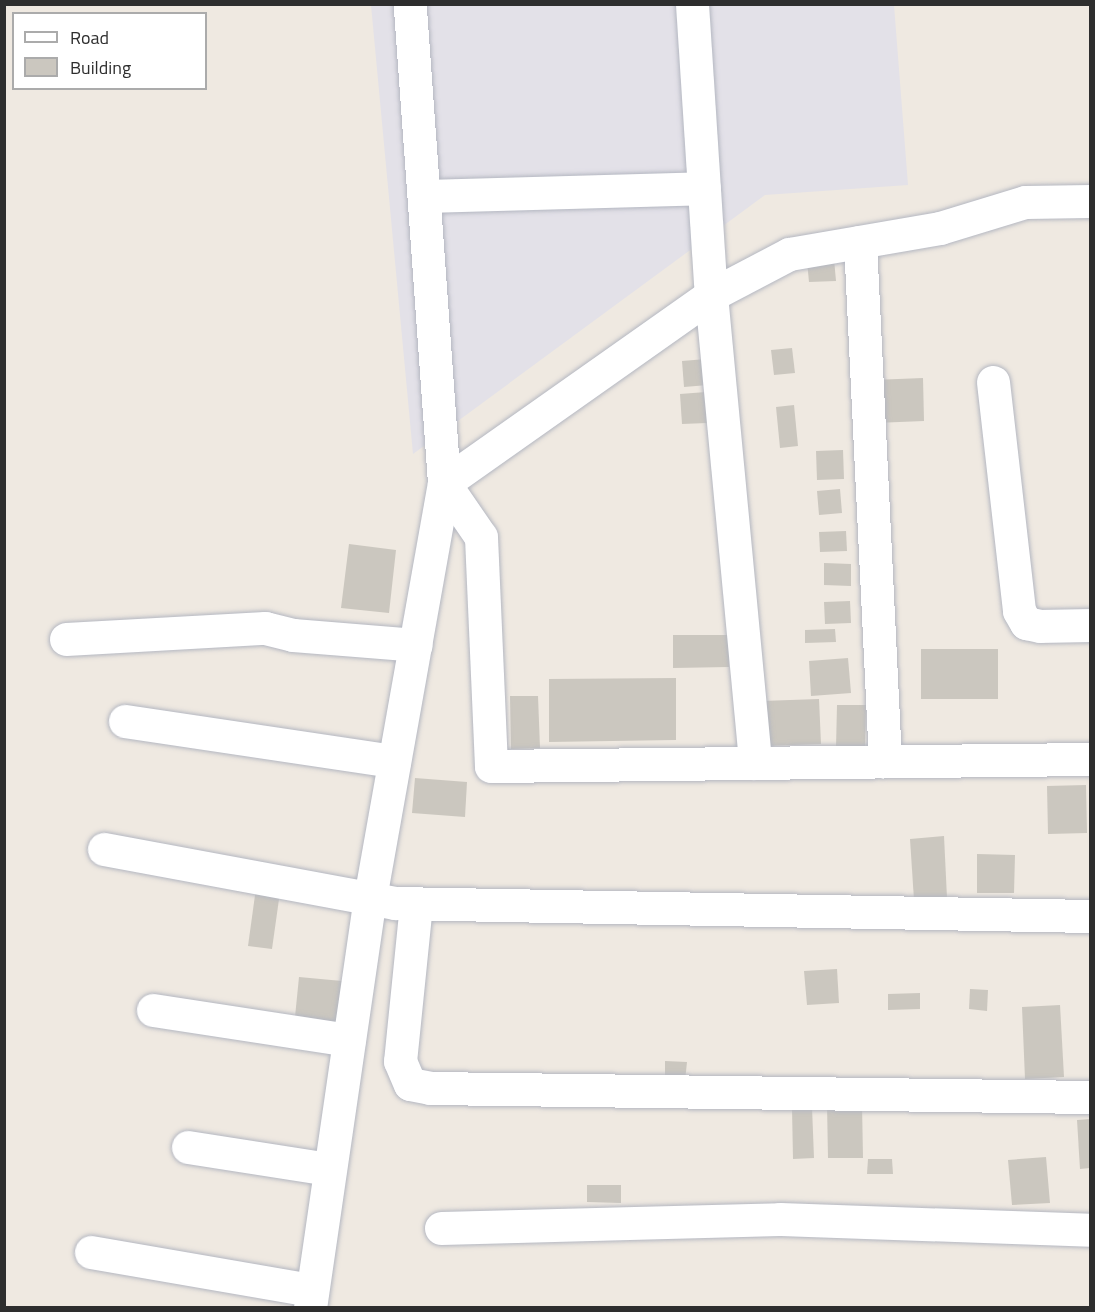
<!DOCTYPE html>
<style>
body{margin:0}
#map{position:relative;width:1095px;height:1312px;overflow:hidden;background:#efe9e1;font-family:"Titillium Web",sans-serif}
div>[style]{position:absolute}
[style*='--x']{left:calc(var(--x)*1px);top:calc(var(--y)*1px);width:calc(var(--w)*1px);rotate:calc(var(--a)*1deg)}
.industrial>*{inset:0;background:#e3e1e8}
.building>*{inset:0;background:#cbc7bf}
.roads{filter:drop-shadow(0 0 2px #b4b7c1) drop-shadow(0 0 2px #b4b7c1)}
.minor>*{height:33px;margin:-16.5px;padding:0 16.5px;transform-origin:16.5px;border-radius:16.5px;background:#fff}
span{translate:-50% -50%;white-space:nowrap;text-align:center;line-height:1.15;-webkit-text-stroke:4.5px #fff;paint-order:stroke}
.frame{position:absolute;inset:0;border:6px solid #2e2e2e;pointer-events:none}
.legend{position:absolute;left:12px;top:12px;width:195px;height:78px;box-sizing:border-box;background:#fff;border:2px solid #ababab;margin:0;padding:8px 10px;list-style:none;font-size:18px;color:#2e2e2e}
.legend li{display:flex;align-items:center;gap:12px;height:30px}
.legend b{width:30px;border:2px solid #ababab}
</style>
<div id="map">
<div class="industrial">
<div style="clip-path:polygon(371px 5px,894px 5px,908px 185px,765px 195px,413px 454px)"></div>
</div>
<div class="building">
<div style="clip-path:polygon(834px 259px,836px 281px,809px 282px,807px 261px)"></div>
<div style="clip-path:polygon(792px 348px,795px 373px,774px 375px,771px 350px)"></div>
<div style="clip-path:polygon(706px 359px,708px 385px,684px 387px,682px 361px)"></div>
<div style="clip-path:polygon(923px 378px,924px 421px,875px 423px,873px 380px)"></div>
<div style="clip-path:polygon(706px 392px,707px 423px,682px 424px,680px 394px)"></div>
<div style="clip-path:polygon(794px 405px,798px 446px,780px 448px,776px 407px)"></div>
<div style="clip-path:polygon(843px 450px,844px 479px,817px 480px,816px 451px)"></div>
<div style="clip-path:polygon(840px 489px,842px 513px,819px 515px,817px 491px)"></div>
<div style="clip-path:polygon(846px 531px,847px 551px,820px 552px,819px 532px)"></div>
<div style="clip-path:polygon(349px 544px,396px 550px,389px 613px,341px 608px)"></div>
<div style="clip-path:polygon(824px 563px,851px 564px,851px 586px,824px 585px)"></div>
<div style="clip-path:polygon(850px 601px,851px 623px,825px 624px,824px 602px)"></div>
<div style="clip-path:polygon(835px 629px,836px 642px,805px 643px,805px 630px)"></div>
<div style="clip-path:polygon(673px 635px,729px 635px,729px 667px,673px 668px)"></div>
<div style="clip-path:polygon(921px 649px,998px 649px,998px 699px,921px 699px)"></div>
<div style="clip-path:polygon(848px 658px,851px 693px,811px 696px,809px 661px)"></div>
<div style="clip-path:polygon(676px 678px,676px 740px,549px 742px,549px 679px)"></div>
<div style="clip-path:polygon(510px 696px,538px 696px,540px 748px,511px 749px)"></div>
<div style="clip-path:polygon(819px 699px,821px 744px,763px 746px,762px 701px)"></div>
<div style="clip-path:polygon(837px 705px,866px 705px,865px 748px,836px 748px)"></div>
<div style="clip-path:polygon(415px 778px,467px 782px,465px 817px,412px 813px)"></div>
<div style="clip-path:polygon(1086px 785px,1087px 833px,1048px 834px,1047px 786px)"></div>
<div style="clip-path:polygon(944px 836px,947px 898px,914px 900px,910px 839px)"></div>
<div style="clip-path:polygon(977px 854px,1015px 855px,1014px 893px,977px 893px)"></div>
<div style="clip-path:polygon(256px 888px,280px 892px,272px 949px,248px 946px)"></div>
<div style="clip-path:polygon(837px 969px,839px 1003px,807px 1005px,804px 971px)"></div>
<div style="clip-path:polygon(299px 977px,342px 981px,336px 1032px,294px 1027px)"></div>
<div style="clip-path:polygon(970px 989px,988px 990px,987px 1011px,969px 1009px)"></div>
<div style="clip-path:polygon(920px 993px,920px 1009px,888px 1010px,888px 994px)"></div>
<div style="clip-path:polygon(1060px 1005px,1064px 1077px,1025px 1079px,1022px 1007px)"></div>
<div style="clip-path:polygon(665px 1061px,687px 1062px,685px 1081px,665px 1080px)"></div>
<div style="clip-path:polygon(827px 1104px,862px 1104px,863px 1158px,828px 1158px)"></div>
<div style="clip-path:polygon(812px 1107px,814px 1158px,793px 1159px,792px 1108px)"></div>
<div style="clip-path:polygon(1090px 1119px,1090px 1168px,1080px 1169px,1077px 1120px)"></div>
<div style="clip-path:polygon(1046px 1157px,1050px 1203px,1012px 1205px,1008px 1160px)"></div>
<div style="clip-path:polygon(868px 1159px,892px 1159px,893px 1174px,867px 1174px)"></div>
<div style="clip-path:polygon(587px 1185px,621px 1185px,621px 1203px,587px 1202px)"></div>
</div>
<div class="roads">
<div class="minor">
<div style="--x:692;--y:4;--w:292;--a:86.3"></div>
<div style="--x:711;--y:295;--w:470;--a:84.6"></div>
<div style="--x:424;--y:196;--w:280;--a:-1.6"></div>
<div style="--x:1090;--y:201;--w:65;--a:179.1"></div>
<div style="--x:1025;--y:202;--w:89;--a:163"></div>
<div style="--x:940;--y:228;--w:153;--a:170.2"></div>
<div style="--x:789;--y:254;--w:88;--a:152.3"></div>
<div style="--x:711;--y:295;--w:327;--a:144.8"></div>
<div style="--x:444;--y:483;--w:65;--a:55.6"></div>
<div style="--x:481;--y:537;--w:229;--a:87.5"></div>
<div style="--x:491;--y:766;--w:599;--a:-0.67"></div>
<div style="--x:860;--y:242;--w:520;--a:87.24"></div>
<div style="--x:993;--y:382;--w:230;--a:83.5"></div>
<div style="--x:1019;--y:611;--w:14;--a:60"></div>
<div style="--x:1026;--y:623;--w:14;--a:12"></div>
<div style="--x:1040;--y:626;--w:50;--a:-1.1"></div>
<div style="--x:66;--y:639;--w:199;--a:-3.2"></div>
<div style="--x:265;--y:628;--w:29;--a:14"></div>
<div style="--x:293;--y:635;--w:123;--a:4.6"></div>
<div style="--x:125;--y:721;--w:272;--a:8.5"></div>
<div style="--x:104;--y:849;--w:296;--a:10.5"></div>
<div style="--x:395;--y:903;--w:695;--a:1.07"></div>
<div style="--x:416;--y:904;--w:158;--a:95.8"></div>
<div style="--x:400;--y:1061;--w:25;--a:67"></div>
<div style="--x:410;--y:1084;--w:20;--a:11"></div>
<div style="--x:430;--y:1088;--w:660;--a:0.78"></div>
<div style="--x:153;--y:1010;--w:198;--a:8.7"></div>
<div style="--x:188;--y:1147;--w:142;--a:8.9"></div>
<div style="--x:441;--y:1228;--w:339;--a:-1.5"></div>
<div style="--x:780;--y:1219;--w:310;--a:2"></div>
<div style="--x:91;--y:1252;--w:224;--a:9.8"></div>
<div style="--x:310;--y:1308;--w:414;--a:-81.7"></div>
<div style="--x:370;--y:898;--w:422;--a:-79.9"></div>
<div style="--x:444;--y:483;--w:480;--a:-94.1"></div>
</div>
</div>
<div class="frame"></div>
<ul class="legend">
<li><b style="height:8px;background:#fff"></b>Road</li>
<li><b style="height:16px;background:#cbc7bf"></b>Building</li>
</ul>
</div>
